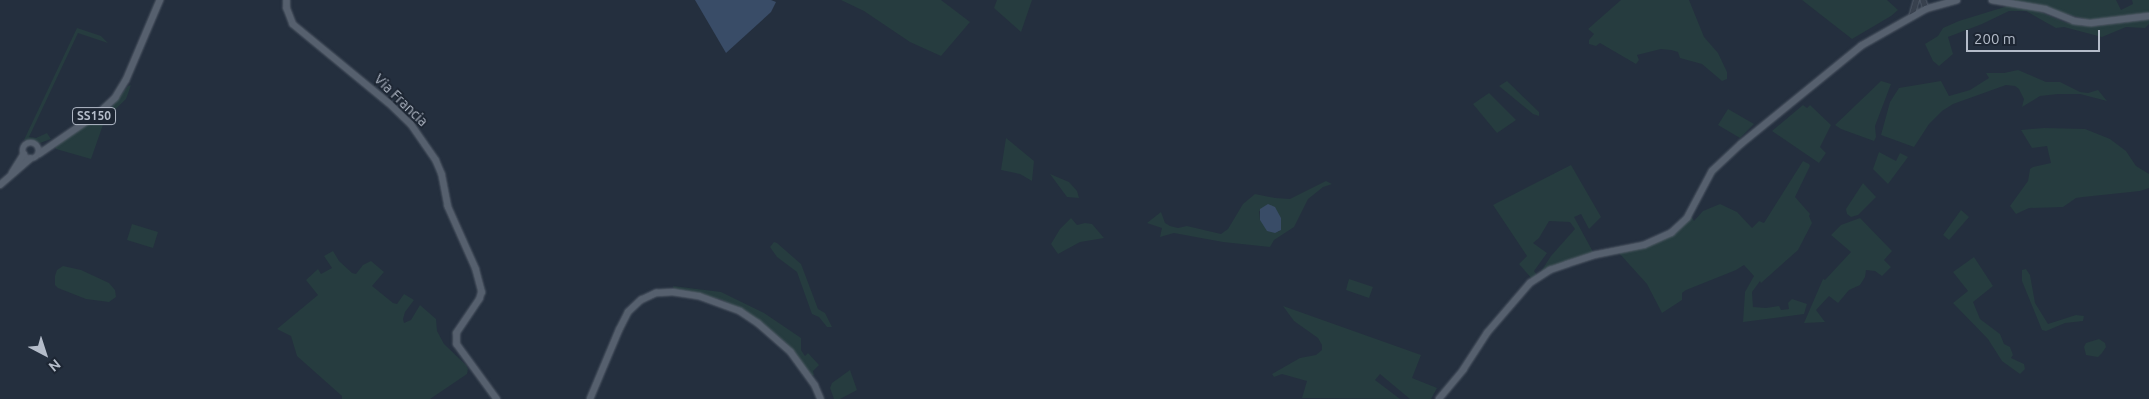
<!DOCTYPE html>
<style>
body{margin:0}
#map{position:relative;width:2149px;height:399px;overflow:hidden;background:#242f3e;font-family:Ubuntu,sans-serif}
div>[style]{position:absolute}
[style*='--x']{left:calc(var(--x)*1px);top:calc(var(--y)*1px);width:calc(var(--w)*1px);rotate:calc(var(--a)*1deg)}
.green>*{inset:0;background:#263c3f}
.water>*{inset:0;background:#394c67}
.roads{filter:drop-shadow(0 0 1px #565f6c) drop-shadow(0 0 1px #565f6c)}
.minor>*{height:4.5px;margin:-2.25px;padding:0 2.25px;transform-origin:2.25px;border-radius:2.25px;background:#38414e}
.major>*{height:5.5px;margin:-2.75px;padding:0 2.75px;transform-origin:2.75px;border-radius:2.75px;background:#56606e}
.major>.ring{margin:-2.75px;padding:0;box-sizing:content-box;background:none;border:5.5px solid #56606e;border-radius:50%}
span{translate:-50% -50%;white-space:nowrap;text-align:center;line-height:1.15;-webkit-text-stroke:4px #1d2633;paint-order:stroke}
.shield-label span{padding:1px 4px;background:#1d2633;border:1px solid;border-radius:4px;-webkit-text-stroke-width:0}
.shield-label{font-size:12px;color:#b4bcc9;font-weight:700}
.street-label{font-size:14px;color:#b4bcc9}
.north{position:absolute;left:20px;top:329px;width:50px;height:50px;-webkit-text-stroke:4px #1d2633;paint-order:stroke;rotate:140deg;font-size:14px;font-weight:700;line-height:20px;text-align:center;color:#b4bcc9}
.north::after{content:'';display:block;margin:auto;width:18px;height:22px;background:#b4bcc9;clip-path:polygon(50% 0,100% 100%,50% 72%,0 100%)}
.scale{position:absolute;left:1966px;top:30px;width:134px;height:22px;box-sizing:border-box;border:2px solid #b4bcc9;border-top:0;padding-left:6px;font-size:15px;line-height:18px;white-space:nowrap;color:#b4bcc9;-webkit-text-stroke:4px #1d2633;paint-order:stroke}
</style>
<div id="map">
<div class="green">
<div style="clip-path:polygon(841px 0,941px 0,970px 22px,941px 56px,910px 42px,864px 11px)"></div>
<div style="clip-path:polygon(997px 0,1032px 0,1021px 32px,994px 8px)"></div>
<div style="clip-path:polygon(1621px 0,1689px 0,1704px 37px,1718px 53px,1727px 72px,1727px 79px,1722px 81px,1702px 64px,1680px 58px,1678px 52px,1671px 50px,1661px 49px,1637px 55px,1639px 60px,1636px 64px,1600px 43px,1596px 46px,1589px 44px,1589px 40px,1594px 34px,1588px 29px)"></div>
<div style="clip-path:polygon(1802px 0,1887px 0,1898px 10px,1891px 16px,1852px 39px)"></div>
<div style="clip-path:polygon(2012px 0,2116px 0,2121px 10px,2133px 4px,2132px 0,2149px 0,2149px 13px,2089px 20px)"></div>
<div style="clip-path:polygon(2011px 5px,2031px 8px,2064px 22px,2083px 26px,2097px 26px,2149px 19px,2149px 24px,2145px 28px,2126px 27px,2102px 37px,2064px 27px,2056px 28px,2026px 11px,2009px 11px,1982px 24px,1948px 37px,1953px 54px,1939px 66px,1933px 61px,1925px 44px,1938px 36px,1943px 28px,1959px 21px)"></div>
<div style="clip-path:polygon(77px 28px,101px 36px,108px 43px,78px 33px,29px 137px,36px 138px,47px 133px,51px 139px,40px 143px,24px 140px)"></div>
<div style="clip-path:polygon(2018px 70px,2046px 82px,2060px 82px,2080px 92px,2088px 93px,2098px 90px,2107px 101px,2080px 94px,2058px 94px,2040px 96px,2022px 107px,2024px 99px,2019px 89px,2015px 86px,2006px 85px,1953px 104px,1942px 111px,1929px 124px,1914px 147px,1881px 135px,1890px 102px,1899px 88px,1941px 81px,1949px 96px,1970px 90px,1989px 78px,1986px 73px,2004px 73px)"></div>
<div style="clip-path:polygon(1507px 81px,1539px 112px,1539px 116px,1533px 114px,1499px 86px)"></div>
<div style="clip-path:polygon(1881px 81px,1891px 84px,1875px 126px,1876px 137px,1874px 141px,1841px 129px,1835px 125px)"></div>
<div style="clip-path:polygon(131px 85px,126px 99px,105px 119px,91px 159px,56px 149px,55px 147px,113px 105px,128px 86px)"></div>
<div style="clip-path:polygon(1489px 93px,1516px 120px,1497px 133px,1473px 104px)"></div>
<div style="clip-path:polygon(1803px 105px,1807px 108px,1810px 105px,1831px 125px,1820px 147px,1826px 153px,1819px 163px,1772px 131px)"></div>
<div style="clip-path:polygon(1728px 109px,1754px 124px,1740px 138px,1718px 125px)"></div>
<div style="clip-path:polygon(2044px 128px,2085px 129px,2110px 139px,2126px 151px,2136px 166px,2149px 174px,2149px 188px,2140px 191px,2083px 197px,2076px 198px,2063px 207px,2029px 208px,2016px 214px,2010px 206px,2028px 181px,2030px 169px,2033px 167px,2051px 163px,2047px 146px,2032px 148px,2021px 130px)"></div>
<div style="clip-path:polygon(1006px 138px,1034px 161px,1032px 181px,1020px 174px,1001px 170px)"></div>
<div style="clip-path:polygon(1879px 152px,1896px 161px,1900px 153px,1908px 157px,1888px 184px,1873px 169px)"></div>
<div style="clip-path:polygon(1803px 161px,1809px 164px,1810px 166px,1795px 197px,1810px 214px,1809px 216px,1812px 223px,1798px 250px,1761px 283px,1760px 281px,1752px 292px,1753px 307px,1766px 308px,1779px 306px,1781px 310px,1789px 309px,1788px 303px,1792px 299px,1807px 304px,1804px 314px,1743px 322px,1745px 292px,1754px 276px,1744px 265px,1736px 270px,1686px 290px,1682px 293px,1682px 300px,1662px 313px,1647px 284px,1619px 253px,1620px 251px,1649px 245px,1691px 216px,1694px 221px,1703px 211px,1720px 204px,1737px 212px,1752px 228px,1759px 221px,1764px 223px)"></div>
<div style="clip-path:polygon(1571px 165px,1601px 217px,1589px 229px,1581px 214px,1574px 217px,1593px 252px,1614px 248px,1540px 273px,1551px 256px,1575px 229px,1570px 222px,1549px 221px,1539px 238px,1533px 243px,1547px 253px,1534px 271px,1537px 275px,1532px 279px,1519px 264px,1527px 256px,1493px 205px)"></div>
<div style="clip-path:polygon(1050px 174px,1069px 182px,1077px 191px,1079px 198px,1067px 197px)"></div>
<div style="clip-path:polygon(evenodd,1326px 181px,1332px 184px,1323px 187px,1308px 199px,1294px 227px,1274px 240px,1270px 247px,1223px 242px,1174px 233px,1160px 237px,1162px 228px,1147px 223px,1161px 212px,1165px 223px,1170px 226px,1178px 228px,1187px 226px,1221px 234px,1228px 229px,1243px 204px,1255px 194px,1275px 198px,1290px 199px,1326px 181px,1259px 211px,1281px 218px,1279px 232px,1260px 220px,1259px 211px)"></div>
<div style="clip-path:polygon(1863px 183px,1876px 197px,1858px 215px,1851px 217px,1847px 214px,1846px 209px)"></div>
<div style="clip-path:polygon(1961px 210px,1969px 217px,1949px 240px,1943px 235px)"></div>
<div style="clip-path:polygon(1071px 218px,1077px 225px,1085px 223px,1092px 224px,1104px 238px,1080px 242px,1058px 254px,1051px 244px,1060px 229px)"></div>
<div style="clip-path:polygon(1860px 218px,1892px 251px,1884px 260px,1891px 267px,1882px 276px,1875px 271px,1866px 270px,1865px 277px,1860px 285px,1849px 290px,1838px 303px,1829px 296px,1816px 310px,1825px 322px,1804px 323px,1823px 279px,1825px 280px,1851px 252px,1831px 235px,1841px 225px)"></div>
<div style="clip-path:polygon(132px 224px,158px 232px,153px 248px,127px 240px)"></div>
<div style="clip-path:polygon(774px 242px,777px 243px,801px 264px,818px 309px,825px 313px,832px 327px,827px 327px,819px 317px,812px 314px,797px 272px,777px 257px,770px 247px)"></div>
<div style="clip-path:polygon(333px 251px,339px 261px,352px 273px,356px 274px,363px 265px,371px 261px,384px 272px,372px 286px,393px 303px,397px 304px,404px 294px,414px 300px,405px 312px,403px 319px,404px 323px,411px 320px,420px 305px,436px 319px,437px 331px,444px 344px,466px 365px,468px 369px,467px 374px,430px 399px,342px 399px,342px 396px,297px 356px,291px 336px,277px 329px,318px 295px,306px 280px,318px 269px,321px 274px,332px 268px,324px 256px)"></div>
<div style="clip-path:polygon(1974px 257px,1993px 286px,1973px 302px,1980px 319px,2000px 334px,2004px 344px,2010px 347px,2013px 355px,2011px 358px,2024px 364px,2025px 369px,2020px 374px,2002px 361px,1988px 339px,1953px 303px,1968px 291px,1953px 272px)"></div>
<div style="clip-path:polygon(63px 266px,81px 270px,109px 283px,115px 290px,116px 297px,109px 302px,86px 299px,58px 288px,55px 285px,55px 276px,57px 270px)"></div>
<div style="clip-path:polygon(2026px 269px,2030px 275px,2035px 303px,2048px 324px,2076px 315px,2084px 316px,2083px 321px,2065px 323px,2046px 331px,2042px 330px,2022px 281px,2022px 270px)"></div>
<div style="clip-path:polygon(1349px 279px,1373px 287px,1369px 298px,1346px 290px)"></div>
<div style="clip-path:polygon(673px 286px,721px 292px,764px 313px,801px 338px,801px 350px,805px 356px,808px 353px,819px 365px,813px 371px,814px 375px,810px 375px,785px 342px,748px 313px,720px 299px,674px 291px)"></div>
<div style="clip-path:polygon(1283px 306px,1421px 355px,1412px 378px,1437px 388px,1431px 399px,1410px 399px,1380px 374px,1375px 380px,1400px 399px,1302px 398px,1307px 381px,1282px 374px,1274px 377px,1272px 374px,1300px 358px,1316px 355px,1322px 350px,1322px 345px,1318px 338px,1294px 321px)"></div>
<div style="clip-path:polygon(2099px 339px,2105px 343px,2106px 347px,2102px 353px,2098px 357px,2086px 355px,2084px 347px,2086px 343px)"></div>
<div style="clip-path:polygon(850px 370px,857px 390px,840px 399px,834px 399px,830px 388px,832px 383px)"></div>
</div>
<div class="water">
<div style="clip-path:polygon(695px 0,771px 0,776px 2px,771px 12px,726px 53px)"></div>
<div style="clip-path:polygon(1268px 204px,1275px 207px,1281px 218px,1281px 230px,1275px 233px,1267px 231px,1260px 220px,1260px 209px)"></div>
</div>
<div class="roads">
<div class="minor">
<div style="--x:1923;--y:0;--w:9;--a:72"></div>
<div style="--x:1911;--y:17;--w:18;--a:-74"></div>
</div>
<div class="major">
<div style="--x:287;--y:0;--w:8;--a:90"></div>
<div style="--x:287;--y:8;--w:17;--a:69"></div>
<div style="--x:293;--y:24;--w:124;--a:39.5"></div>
<div style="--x:389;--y:103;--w:30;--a:44"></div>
<div style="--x:411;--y:124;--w:44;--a:55.2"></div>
<div style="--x:436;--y:160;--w:15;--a:67"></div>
<div style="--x:442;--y:174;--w:33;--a:79"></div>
<div style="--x:448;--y:206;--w:69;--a:66"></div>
<div style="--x:476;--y:269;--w:24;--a:75"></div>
<div style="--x:482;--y:292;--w:7;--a:106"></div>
<div style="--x:480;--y:299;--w:41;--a:124.1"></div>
<div style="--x:457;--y:333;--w:11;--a:90"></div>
<div style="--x:457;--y:344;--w:68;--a:54"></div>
<div style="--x:1992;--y:0;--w:54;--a:9.6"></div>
<div style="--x:2045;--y:9;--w:31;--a:22"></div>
<div style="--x:2074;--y:21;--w:17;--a:7"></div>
<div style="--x:2091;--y:23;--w:58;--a:-6.9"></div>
<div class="ring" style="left:23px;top:143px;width:10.5px;height:10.5px"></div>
<div style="--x:39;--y:154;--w:74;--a:-34.5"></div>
<div style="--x:100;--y:112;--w:21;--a:-43"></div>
<div style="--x:115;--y:98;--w:21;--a:-59"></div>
<div style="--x:126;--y:80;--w:87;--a:-67"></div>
<div style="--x:12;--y:173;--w:22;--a:-58"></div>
<div style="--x:0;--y:185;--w:40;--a:-41"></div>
<div style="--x:590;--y:399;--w:75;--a:-67.2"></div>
<div style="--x:619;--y:330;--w:20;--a:-63"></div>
<div style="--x:628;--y:312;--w:18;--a:-43"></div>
<div style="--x:641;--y:300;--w:17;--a:-25"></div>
<div style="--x:656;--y:293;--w:17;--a:-3"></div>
<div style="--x:673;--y:292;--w:26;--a:9"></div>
<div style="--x:699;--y:296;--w:44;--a:20.1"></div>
<div style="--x:740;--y:311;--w:22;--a:34"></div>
<div style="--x:758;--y:323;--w:44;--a:41.3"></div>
<div style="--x:791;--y:352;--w:41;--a:54"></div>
<div style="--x:815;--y:385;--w:15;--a:67"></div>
<div style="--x:1439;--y:399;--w:38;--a:-50"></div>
<div style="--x:1463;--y:370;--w:44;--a:-57"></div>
<div style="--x:1487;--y:333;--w:66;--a:-49.3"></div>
<div style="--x:1530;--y:283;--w:24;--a:-33"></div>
<div style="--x:1550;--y:270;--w:18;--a:-19"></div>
<div style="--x:1567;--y:264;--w:28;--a:-18"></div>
<div style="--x:1594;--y:255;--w:51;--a:-11.3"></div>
<div style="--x:1644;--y:245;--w:30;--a:-24"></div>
<div style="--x:1671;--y:233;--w:22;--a:-43"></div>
<div style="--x:1687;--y:218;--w:53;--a:-62"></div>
<div style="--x:1712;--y:171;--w:40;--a:-43"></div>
<div style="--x:1741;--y:144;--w:155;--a:-39.2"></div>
<div style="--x:1861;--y:46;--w:75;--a:-29.6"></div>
<div style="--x:1926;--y:9;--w:32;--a:-16"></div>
</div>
</div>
<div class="shield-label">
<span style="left:94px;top:116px">SS150</span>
</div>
<div class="street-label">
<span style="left:401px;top:100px;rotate:44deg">Via Francia</span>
</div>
<div class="north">N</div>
<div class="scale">200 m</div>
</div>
